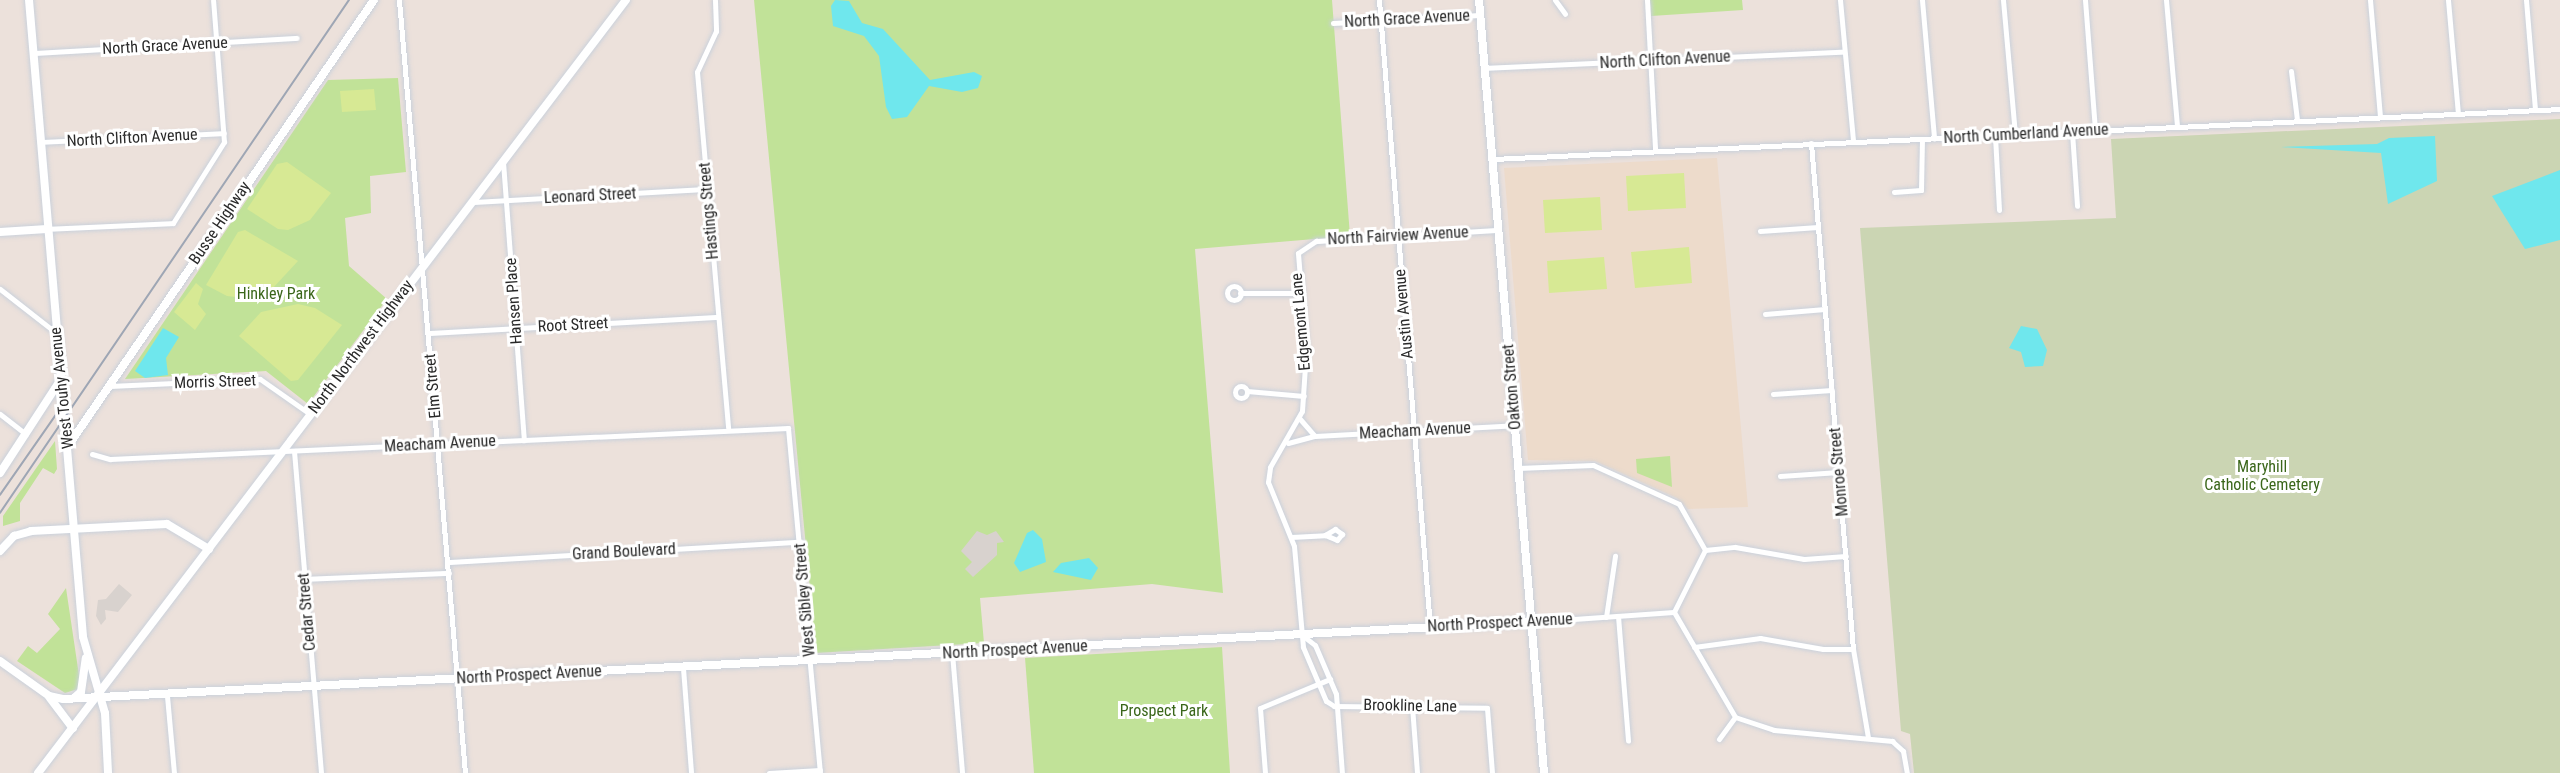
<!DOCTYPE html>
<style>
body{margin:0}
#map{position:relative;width:2560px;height:773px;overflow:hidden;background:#ece1db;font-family:"Roboto Condensed",sans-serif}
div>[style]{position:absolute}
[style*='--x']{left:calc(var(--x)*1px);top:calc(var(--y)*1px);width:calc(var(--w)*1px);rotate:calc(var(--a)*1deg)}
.education>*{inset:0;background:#eddbcb}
.green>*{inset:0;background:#c1e298}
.cemetery>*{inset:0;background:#cbd5b3}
.pitch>*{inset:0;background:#d7e994}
.plaza>*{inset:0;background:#d8d2ce}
.water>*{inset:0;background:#6fe7ed}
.roads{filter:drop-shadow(0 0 2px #cad1db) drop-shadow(0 0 2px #cad1db)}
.street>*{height:5px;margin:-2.5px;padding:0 2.5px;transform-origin:2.5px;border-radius:2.5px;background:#fff}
.street>.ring{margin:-2.5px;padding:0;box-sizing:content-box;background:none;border:5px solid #fff;border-radius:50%}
.secondary>*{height:8px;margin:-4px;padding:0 4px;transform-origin:4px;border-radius:4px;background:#fff}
.rail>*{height:1.5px;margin:-0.75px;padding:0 0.75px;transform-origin:0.75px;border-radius:0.75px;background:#9ea6b4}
span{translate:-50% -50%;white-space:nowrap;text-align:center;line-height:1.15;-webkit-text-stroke:6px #fff;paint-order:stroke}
.street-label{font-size:16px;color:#292929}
.park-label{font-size:16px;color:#3a661a}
</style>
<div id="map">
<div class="education">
<div style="clip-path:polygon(1717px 158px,1748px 507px,1688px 509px,1677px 498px,1595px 461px,1528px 460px,1504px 168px)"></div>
</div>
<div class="green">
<div style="clip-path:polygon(754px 0,1332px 0,1350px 236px,1195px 249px,1223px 593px,1152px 584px,980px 598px,984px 643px,816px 653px)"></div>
<div style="clip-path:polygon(1650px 0,1742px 0,1743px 10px,1651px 16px)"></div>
<div style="clip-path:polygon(398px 78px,406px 172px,370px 176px,371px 213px,345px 218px,349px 266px,387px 299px,308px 404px,266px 371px,125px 379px,328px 80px)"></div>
<div style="clip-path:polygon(55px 441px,57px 469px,54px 474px,43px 468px,20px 503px,20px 521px,3px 526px,3px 516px)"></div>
<div style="clip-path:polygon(1670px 456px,1672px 487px,1637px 473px,1636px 459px)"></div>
<div style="clip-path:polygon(66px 588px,80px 682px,78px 689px,65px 693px,17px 661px,28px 646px,37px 653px,60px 629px,48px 614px)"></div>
<div style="clip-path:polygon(1222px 647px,1230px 773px,1034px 773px,1025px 658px)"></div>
</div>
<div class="cemetery">
<div style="clip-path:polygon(2560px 119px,2560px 773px,1914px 773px,1910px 734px,1901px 731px,1860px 228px,2116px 218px,2111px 139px)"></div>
</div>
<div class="pitch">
<div style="clip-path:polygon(374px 89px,376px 110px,342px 112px,340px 91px)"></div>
<div style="clip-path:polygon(287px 162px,331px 193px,310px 220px,288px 230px,278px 229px,247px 209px,277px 164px)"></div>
<div style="clip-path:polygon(1684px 173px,1686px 208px,1628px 211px,1626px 176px)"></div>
<div style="clip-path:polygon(1600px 197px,1602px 230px,1545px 233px,1543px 200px)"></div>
<div style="clip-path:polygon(245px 230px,298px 261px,272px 289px,245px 298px,227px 296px,206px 285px,238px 232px)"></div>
<div style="clip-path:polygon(1689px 247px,1692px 283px,1635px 288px,1631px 252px)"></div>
<div style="clip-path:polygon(1604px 257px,1607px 289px,1549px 293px,1547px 261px)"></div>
<div style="clip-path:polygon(196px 283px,203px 289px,198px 304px,206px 314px,195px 330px,174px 312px)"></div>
<div style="clip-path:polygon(298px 304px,315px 308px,342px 325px,298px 380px,291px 381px,239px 336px,261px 312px)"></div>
</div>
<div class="plaza">
<div style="clip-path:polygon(977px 531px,987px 535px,996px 531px,1004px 542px,997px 543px,997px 555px,973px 577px,965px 569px,972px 562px,961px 551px)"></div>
<div style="clip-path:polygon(119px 584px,132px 595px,118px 612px,105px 610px,106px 619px,101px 625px,96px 616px,98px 600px,106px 599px)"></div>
</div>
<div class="water">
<div style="clip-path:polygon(835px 0,849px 1px,862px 23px,883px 29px,930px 80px,974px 72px,982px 76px,978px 88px,962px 92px,929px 86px,907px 117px,892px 119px,886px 107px,879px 56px,864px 36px,833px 26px,831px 6px)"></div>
<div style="clip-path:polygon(2435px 136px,2437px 181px,2388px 204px,2381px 153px,2281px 147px,2377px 144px,2389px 138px)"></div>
<div style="clip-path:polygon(2560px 170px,2560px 240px,2525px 249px,2492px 196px)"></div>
<div style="clip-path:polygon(2021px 326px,2037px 329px,2047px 350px,2043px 366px,2025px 367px,2021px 352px,2009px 348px)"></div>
<div style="clip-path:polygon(163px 328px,179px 337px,166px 358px,168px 375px,145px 378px,135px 371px)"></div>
<div style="clip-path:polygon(1033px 530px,1042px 539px,1046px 562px,1020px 572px,1014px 563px,1027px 533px)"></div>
<div style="clip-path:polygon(1089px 558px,1098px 568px,1091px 580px,1053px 572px,1061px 563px)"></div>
</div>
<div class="roads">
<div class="street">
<div style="--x:399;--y:0;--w:776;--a:85.12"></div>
<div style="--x:715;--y:0;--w:31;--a:88"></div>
<div style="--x:716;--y:31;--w:45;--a:114.9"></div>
<div style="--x:697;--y:72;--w:357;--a:85"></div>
<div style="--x:1379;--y:0;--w:629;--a:85.35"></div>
<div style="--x:1555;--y:0;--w:17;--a:54"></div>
<div style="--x:1647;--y:0;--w:150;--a:86.9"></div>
<div style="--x:1840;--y:0;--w:142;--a:84.7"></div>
<div style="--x:1922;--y:0;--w:139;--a:85"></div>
<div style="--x:2003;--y:0;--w:135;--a:84.9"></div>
<div style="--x:2085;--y:0;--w:130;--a:85.6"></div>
<div style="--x:2166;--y:0;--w:126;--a:85"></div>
<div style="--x:2370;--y:0;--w:117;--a:85.1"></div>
<div style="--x:2448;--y:0;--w:114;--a:85"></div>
<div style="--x:2526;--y:0;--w:110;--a:85.3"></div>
<div style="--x:1333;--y:23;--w:147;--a:-3.1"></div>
<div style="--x:33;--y:53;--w:264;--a:-3.3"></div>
<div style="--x:1485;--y:68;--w:359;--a:-2.6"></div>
<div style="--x:2291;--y:71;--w:49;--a:83"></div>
<div style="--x:2072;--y:132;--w:74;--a:86.1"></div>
<div style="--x:1995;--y:136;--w:74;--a:86.9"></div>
<div style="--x:40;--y:142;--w:184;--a:-2.8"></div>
<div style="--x:1811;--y:143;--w:508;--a:85.26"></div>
<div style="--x:1853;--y:649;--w:90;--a:80.4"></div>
<div style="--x:1493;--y:159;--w:1068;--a:-2.68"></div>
<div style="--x:503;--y:162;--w:279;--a:85.7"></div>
<div style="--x:1894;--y:192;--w:27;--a:-4"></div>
<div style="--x:1921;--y:190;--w:51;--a:-88.9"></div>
<div style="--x:472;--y:202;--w:235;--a:-3.2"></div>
<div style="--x:47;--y:229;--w:126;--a:-2.7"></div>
<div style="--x:173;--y:223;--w:96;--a:-57.8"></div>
<div style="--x:224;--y:142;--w:142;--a:-94.4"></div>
<div style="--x:1760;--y:231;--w:58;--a:-3.9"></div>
<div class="ring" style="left:1227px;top:286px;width:9px;height:9px"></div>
<div style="--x:0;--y:289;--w:70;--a:38"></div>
<div style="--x:1240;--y:293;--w:59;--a:0"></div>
<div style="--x:1765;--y:314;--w:60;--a:-4.8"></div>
<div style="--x:428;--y:333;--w:290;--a:-3.2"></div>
<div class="ring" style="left:1235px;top:386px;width:7px;height:7px"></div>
<div style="--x:110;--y:386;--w:150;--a:-2.7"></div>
<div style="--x:260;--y:379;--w:61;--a:35"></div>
<div style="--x:1247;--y:391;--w:57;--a:5"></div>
<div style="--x:1773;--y:394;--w:59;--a:-3.9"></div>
<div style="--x:0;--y:414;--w:33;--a:38"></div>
<div style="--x:1300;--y:419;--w:21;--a:49"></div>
<div style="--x:1288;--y:443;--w:28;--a:-15"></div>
<div style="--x:1315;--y:436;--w:200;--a:-3.1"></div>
<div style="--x:294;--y:451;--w:323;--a:85.2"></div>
<div style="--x:92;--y:454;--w:19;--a:16"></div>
<div style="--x:110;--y:459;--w:679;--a:-2.62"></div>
<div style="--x:788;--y:428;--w:346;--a:84.7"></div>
<div style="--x:1518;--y:468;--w:75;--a:-2.3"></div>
<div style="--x:1593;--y:465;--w:94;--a:24.4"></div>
<div style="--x:1679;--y:504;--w:53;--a:60.5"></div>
<div style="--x:1705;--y:550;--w:69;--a:116.6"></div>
<div style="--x:1780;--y:476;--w:59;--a:-3.9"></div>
<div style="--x:1291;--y:537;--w:34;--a:-3"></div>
<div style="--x:1325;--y:535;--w:12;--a:-31"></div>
<div style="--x:1335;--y:529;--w:9;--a:36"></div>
<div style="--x:1342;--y:534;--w:8;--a:130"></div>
<div style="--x:1337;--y:540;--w:13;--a:-157"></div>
<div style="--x:1705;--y:550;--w:30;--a:-6"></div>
<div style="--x:1735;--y:547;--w:70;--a:9.9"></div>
<div style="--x:1804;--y:559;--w:42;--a:-4.1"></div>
<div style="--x:448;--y:562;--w:353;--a:-3.3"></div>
<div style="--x:305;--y:579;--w:144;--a:-2.4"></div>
<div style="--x:1674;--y:612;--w:121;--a:59.8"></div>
<div style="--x:1735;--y:717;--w:41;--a:18.4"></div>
<div style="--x:1774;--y:730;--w:119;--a:5.3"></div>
<div style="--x:1892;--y:741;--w:15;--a:42"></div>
<div style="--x:1903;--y:751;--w:22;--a:80"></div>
<div style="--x:1618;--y:616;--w:125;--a:85.4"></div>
<div style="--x:1606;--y:617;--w:62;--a:-81.6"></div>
<div style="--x:1531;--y:622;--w:143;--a:-4"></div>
<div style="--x:1302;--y:635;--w:16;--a:38"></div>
<div style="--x:1315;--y:645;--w:53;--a:66.8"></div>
<div style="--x:1336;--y:694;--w:79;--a:85.7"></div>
<div style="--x:1694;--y:647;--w:67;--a:-7.8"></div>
<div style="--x:1760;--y:638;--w:64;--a:9.9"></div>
<div style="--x:1823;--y:649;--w:30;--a:0"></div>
<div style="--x:952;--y:653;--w:120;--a:85.2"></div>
<div style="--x:683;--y:668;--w:105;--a:85.6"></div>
<div style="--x:167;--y:696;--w:77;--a:84.8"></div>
<div style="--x:1334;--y:706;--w:9;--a:-148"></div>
<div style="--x:1326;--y:701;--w:59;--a:-113.1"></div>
<div style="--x:1303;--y:647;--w:101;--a:-95.1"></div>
<div style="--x:1294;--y:546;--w:69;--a:-112.1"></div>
<div style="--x:1268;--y:482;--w:15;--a:-82"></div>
<div style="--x:1270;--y:467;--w:64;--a:-60.3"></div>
<div style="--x:1302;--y:411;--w:60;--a:-86.2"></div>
<div style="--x:1306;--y:351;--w:98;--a:-94.7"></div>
<div style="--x:1298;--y:253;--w:22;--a:-34"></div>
<div style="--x:1316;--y:241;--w:182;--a:-3.5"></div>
<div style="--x:1334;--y:706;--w:153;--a:0.7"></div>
<div style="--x:1487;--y:708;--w:65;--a:85.6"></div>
<div style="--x:1412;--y:706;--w:67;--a:85.7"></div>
<div style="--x:1719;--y:739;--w:27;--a:-54"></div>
<div style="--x:769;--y:773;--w:51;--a:-3.4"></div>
<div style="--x:1265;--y:773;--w:65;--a:-94.4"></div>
<div style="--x:1260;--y:708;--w:76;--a:-22.5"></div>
</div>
<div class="secondary">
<div style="--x:29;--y:0;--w:639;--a:85.15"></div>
<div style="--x:83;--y:637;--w:79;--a:73.9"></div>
<div style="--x:105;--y:713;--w:60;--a:87.1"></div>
<div style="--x:1479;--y:0;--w:776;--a:85.19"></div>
<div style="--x:0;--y:232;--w:47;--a:-3.7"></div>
<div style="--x:68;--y:446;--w:541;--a:-55.55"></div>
<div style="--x:0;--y:473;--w:112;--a:-57"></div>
<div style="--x:0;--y:551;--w:21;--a:-47"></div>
<div style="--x:14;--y:536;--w:18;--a:-16"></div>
<div style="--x:31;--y:531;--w:136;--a:-2.9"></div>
<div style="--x:167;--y:524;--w:49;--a:30.8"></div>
<div style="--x:0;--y:661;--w:60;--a:35.5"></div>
<div style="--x:49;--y:696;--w:14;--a:12"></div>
<div style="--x:63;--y:699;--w:1470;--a:-3"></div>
<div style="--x:50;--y:698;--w:38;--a:53"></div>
<div style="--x:74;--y:698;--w:9;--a:-41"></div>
<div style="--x:81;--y:692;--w:34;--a:-82"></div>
<div style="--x:38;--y:773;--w:971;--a:-52.74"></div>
</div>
</div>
<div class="rail">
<div style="--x:0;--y:495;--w:105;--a:-55.1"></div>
<div style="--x:0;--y:513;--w:620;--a:-55.77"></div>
</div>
<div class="street-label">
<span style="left:1407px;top:19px;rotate:-3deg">North Grace Avenue</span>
<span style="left:165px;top:46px;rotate:-3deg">North Grace Avenue</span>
<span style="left:1665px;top:60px;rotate:-3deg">North Clifton Avenue</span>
<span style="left:2026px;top:134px;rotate:-3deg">North Cumberland Avenue</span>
<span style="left:132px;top:138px;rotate:-3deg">North Clifton Avenue</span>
<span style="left:590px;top:196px;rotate:-3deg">Leonard Street</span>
<span style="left:709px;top:211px;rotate:-95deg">Hastings Street</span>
<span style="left:220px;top:223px;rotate:-56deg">Busse Highway</span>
<span style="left:1398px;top:236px;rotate:-3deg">North Fairview Avenue</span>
<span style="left:514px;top:301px;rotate:-94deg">Hansen Place</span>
<span style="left:1404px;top:314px;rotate:-95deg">Austin Avenue</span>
<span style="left:1301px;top:322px;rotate:-95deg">Edgemont Lane</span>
<span style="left:573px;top:325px;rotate:-3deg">Root Street</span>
<span style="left:361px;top:347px;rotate:-53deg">North Northwest Highway</span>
<span style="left:215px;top:382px;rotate:-2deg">Morris Street</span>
<span style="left:433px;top:386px;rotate:-95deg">Elm Street</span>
<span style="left:1512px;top:387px;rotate:-95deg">Oakton Street</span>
<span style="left:62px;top:388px;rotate:-96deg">West Touhy Avenue</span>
<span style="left:1415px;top:431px;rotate:-3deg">Meacham Avenue</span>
<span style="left:440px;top:444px;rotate:-3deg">Meacham Avenue</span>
<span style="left:1839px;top:472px;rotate:-95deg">Monroe Street</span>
<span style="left:624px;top:552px;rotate:-3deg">Grand Boulevard</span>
<span style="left:805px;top:600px;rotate:-95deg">West Sibley Street</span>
<span style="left:307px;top:612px;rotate:-95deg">Cedar Street</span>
<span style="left:1500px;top:623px;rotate:-3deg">North Prospect Avenue</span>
<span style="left:1015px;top:650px;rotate:-3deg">North Prospect Avenue</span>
<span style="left:529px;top:675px;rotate:-3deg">North Prospect Avenue</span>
<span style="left:1410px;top:706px;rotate:1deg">Brookline Lane</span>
</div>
<div class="park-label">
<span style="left:276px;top:294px">Hinkley Park</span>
<span style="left:2262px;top:476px">Maryhill<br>Catholic Cemetery</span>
<span style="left:1164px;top:711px">Prospect Park</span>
</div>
</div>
